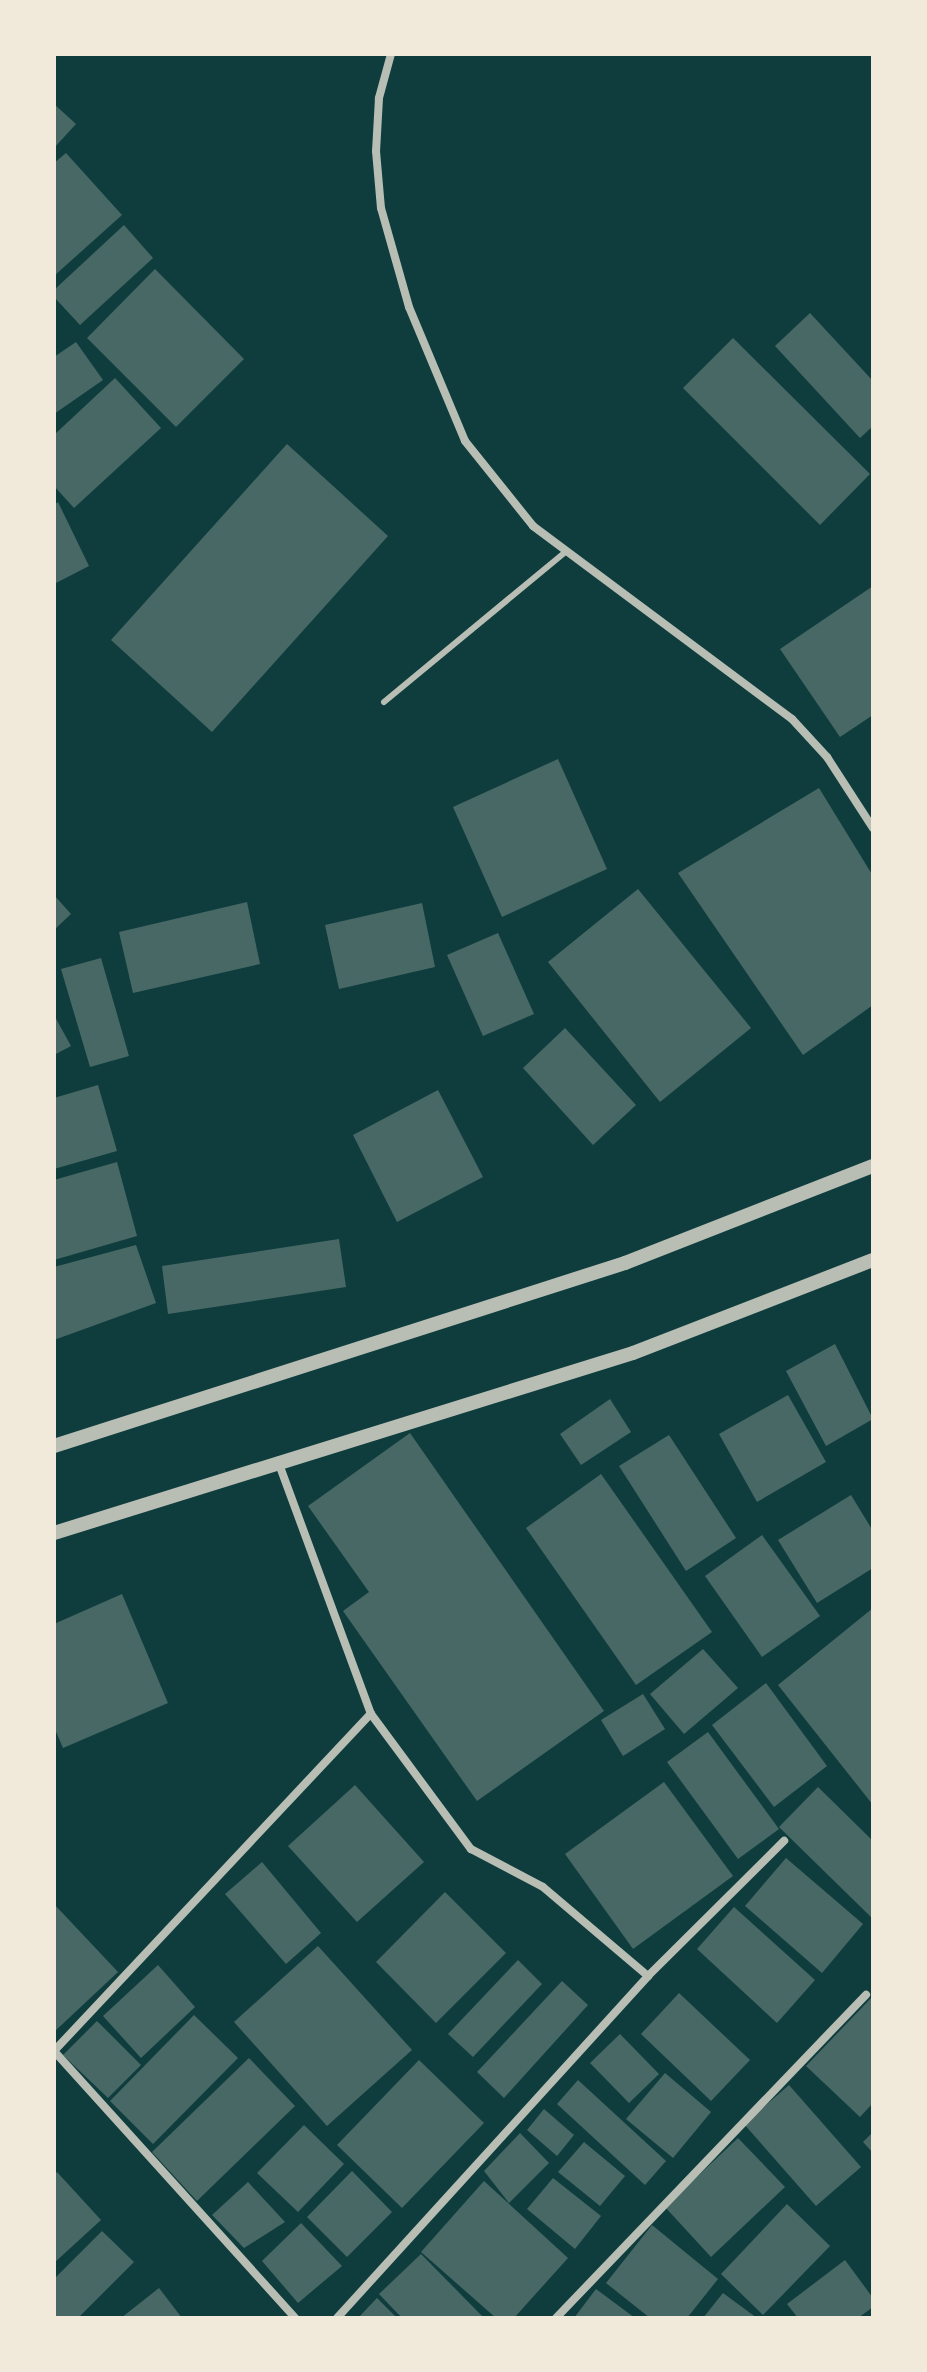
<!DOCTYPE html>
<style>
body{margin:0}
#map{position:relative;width:927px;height:2372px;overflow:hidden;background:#0f3d3e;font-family:"Asap Condensed",sans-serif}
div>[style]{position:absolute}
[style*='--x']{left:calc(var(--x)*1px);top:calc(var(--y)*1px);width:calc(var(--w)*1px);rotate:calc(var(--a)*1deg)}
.building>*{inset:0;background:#486865}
.service>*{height:6px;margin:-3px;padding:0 3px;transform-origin:3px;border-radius:3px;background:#b8beb3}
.minor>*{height:8px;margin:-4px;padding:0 4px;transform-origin:4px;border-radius:4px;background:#b8beb3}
.tertiary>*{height:14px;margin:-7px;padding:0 7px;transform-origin:7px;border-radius:7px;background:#b8beb3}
span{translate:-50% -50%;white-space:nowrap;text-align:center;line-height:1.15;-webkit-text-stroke:7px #f1e9da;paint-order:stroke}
.frame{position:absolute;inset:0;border:56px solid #f1e9da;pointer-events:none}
</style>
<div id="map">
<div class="building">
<div style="clip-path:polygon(54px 104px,76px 124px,54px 148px)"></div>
<div style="clip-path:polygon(66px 153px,122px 215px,54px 276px,54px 163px)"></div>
<div style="clip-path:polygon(124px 225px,153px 258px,80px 325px,54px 297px,54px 290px)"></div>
<div style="clip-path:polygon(155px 269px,244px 359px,176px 427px,87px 338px)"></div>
<div style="clip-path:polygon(810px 313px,873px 381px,873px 426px,860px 438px,775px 346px)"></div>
<div style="clip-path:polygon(733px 338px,870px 474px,820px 525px,683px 388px)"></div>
<div style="clip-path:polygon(76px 342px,103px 380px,54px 414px,54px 357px)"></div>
<div style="clip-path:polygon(115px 378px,161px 428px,74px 508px,54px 486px,54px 435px)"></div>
<div style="clip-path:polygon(287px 444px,388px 536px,212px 732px,111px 640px)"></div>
<div style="clip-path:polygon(58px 502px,89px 566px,54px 584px,54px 505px)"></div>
<div style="clip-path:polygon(873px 586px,873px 715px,840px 737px,780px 649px)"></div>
<div style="clip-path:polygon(558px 759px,607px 869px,502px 917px,453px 807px)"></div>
<div style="clip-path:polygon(819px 788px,873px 876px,873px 1005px,803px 1055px,678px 873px)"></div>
<div style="clip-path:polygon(638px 889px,751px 1028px,660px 1102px,548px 962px)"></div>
<div style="clip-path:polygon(54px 895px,71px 914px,54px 930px)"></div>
<div style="clip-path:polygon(247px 902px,260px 964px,133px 993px,119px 932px)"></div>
<div style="clip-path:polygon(422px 903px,435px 967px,339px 989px,325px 925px)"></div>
<div style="clip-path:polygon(498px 933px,534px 1014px,483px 1036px,447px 955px)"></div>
<div style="clip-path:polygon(101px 958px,129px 1056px,90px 1067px,61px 969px)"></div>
<div style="clip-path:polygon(54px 1015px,71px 1046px,54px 1055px)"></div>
<div style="clip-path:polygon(565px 1028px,636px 1105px,593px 1145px,523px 1068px)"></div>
<div style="clip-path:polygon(98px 1085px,117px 1151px,54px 1169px,54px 1098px)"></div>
<div style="clip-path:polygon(438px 1090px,483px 1177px,397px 1222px,353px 1135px)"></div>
<div style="clip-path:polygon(117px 1162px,137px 1236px,54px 1260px,54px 1180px)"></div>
<div style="clip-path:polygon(339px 1239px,346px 1287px,168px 1314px,162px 1266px)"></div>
<div style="clip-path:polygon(136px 1245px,156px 1303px,54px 1340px,54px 1267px)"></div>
<div style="clip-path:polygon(835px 1344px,873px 1419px,826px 1446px,786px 1371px)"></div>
<div style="clip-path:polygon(788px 1395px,826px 1462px,757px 1502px,719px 1434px)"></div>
<div style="clip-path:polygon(610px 1399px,631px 1432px,581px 1465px,560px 1434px)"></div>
<div style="clip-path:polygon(410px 1433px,604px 1711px,477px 1801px,343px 1611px,369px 1592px,308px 1506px)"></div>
<div style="clip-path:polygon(669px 1435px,736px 1538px,686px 1571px,619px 1466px)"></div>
<div style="clip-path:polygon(601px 1474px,712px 1632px,636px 1685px,526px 1528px)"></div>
<div style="clip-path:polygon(851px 1495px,873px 1531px,873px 1568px,817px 1603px,778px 1540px)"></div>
<div style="clip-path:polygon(762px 1535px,820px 1616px,762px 1657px,705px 1576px)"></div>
<div style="clip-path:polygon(122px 1594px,168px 1703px,63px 1748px,54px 1727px,54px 1624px)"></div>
<div style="clip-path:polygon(873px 1608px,873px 1805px,778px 1685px)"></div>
<div style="clip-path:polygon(703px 1649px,738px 1688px,684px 1734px,650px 1694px)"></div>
<div style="clip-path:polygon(766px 1683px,827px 1766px,774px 1807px,712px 1725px)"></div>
<div style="clip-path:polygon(643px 1694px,665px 1729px,623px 1756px,601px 1720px)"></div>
<div style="clip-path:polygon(708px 1732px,779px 1829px,738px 1859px,667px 1762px)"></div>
<div style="clip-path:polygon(664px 1782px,733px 1876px,633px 1949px,565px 1854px)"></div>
<div style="clip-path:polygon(355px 1785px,424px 1862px,357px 1922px,288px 1846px)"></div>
<div style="clip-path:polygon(818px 1787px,873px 1841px,873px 1919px,779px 1827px)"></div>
<div style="clip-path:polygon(786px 1858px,863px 1924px,822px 1973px,745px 1906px)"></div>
<div style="clip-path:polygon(262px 1862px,321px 1933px,286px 1964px,225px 1894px)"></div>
<div style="clip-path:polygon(445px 1892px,506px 1953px,436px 2023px,376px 1962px)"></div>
<div style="clip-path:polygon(54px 1904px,118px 1972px,54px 2032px)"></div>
<div style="clip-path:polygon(734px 1907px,815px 1980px,777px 2023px,697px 1949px)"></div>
<div style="clip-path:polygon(318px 1946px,412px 2050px,327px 2126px,234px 2022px)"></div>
<div style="clip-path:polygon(518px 1960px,542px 1984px,473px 2057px,448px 2034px)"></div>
<div style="clip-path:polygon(158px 1965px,195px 2007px,141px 2058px,103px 2016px)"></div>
<div style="clip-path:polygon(562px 1981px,588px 2005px,504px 2098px,477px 2072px)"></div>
<div style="clip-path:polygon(679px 1993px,750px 2060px,711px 2101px,641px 2034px)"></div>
<div style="clip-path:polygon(873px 1996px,873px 2103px,860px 2117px,806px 2066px)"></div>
<div style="clip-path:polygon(194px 2015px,238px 2058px,153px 2144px,110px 2101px)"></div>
<div style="clip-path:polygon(97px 2021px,141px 2065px,108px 2098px,63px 2055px)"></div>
<div style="clip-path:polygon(620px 2034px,659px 2074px,629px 2103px,590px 2063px)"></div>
<div style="clip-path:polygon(249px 2058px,295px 2106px,197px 2201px,152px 2152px)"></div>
<div style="clip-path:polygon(419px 2060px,484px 2123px,402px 2208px,337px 2145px)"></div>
<div style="clip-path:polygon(665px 2073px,711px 2112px,673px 2158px,626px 2119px)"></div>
<div style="clip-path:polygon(578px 2080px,666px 2161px,645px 2185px,557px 2104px)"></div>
<div style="clip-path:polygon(789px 2085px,861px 2167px,816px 2206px,744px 2124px)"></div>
<div style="clip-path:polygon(544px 2109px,574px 2135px,557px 2156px,527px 2130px)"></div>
<div style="clip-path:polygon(304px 2125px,344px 2164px,298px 2212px,257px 2173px)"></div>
<div style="clip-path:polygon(873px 2132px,873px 2153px,863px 2142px)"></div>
<div style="clip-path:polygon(520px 2133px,549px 2163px,509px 2203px,484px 2171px)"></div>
<div style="clip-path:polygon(738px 2138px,785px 2187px,711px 2257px,665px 2207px)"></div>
<div style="clip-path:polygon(584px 2142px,625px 2176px,600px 2206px,558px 2172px)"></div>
<div style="clip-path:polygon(352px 2171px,392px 2212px,347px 2257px,307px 2217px)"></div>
<div style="clip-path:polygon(57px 2172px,101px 2220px,54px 2263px,54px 2175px)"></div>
<div style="clip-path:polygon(553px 2178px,601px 2216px,575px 2249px,527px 2209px)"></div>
<div style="clip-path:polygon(484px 2181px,568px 2258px,514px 2318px,496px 2318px,421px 2252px)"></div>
<div style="clip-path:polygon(248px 2182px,285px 2222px,244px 2248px,212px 2215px)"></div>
<div style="clip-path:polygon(787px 2204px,830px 2246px,763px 2315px,721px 2274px)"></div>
<div style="clip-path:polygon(301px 2223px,342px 2266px,298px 2303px,262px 2261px)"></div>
<div style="clip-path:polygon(652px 2225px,718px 2279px,687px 2318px,650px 2318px,606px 2283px)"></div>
<div style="clip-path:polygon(102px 2231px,134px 2262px,78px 2318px,54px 2318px,54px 2279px)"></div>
<div style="clip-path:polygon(421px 2254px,484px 2318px,402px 2318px,379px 2294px)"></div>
<div style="clip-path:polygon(845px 2260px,873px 2298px,873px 2307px,858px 2318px,798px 2318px,787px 2304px)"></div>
<div style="clip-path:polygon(159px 2288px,182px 2318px,121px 2318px)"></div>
<div style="clip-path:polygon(596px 2289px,635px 2318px,574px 2318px)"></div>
<div style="clip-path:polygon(723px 2293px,757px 2318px,703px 2318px)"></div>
<div style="clip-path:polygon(377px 2298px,397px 2318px,358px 2318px)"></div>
</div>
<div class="service">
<div style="--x:384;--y:702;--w:235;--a:-39.6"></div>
</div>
<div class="minor">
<div style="--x:391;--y:54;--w:46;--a:105.3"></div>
<div style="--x:379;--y:98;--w:53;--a:93.2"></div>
<div style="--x:376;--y:151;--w:57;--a:85"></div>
<div style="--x:381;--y:208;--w:103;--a:74.2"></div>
<div style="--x:409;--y:307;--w:145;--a:67.3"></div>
<div style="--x:465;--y:441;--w:109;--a:51.3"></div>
<div style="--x:533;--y:526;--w:323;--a:36.7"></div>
<div style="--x:792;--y:719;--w:52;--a:47.4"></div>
<div style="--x:827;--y:757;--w:85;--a:57.1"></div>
<div style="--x:279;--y:1464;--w:266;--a:69.8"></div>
<div style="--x:371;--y:1714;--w:168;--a:53.5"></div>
<div style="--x:471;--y:1849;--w:81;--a:27.8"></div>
<div style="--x:543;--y:1887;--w:138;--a:40.3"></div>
<div style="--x:54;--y:2051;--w:463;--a:-46.8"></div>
<div style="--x:54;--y:2051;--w:360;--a:47.9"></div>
<div style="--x:337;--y:2318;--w:462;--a:-47.7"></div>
<div style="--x:648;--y:1976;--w:192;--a:-44.8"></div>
<div style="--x:556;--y:2318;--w:448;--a:-46.2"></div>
</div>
<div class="tertiary">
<div style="--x:54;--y:1446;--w:600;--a:-17.77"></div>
<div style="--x:625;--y:1263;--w:266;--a:-21.4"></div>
<div style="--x:54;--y:1533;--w:606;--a:-17.27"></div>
<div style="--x:633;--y:1353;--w:257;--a:-21.2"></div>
</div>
<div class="frame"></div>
</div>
